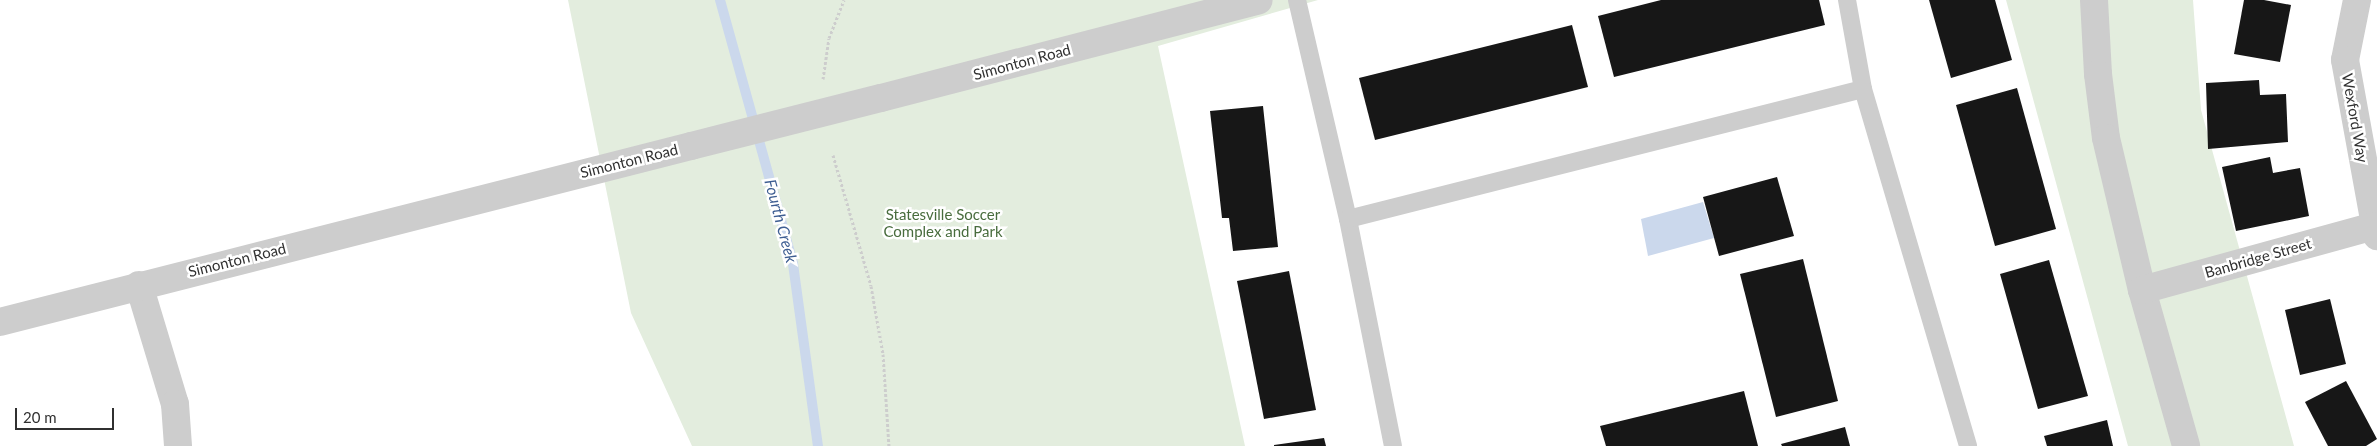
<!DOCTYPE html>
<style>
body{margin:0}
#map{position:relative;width:2377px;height:446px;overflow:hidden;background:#fff;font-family:Lato,sans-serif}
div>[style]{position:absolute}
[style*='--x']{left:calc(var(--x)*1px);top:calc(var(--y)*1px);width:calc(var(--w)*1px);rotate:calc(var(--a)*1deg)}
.green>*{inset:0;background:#e3edde}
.water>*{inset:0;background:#cbd8ec}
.stream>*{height:10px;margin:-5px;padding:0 5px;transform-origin:5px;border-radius:5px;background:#cbd8ec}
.building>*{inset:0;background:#171717}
.path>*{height:3px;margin-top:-1.5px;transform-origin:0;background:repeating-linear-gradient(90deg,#cdcdcd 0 2.5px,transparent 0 5px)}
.service>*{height:18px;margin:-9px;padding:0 9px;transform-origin:9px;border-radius:9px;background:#cdcdcd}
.minor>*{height:28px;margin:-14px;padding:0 14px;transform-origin:14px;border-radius:14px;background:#cdcdcd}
.tertiary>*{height:28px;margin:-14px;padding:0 14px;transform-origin:14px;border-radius:14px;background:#cdcdcd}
.tertiary-bridge>*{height:28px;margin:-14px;padding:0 14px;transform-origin:14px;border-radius:14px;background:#cdcdcd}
span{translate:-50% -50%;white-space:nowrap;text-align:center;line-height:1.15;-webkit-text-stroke:5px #fff;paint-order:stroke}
.street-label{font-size:15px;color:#303030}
.park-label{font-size:15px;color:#486c3d}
.water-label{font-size:16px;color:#3e5e92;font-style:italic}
.scale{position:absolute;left:15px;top:408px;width:99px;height:22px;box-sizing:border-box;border:2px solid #303030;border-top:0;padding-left:6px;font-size:15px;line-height:18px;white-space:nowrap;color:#303030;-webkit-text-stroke:4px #fff;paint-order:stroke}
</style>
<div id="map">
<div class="green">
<div style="clip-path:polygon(568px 0,1318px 0,1158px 46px,1245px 446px,692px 446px,631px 313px)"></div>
<div style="clip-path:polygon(2006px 0,2193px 0,2201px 110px,2294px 446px,2128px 446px)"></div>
</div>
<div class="water">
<div style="clip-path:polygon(1703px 202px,1714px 238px,1648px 256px,1641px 219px)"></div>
</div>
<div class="stream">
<div style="--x:720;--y:0;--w:274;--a:74.5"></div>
<div style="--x:793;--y:264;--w:184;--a:82.2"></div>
</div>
<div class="building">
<div style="clip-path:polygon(1661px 0,1819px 0,1825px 25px,1614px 77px,1598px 16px)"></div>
<div style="clip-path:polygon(1929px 0,1995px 0,2012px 60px,1951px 78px)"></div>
<div style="clip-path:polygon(2244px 0,2264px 0,2291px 5px,2280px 62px,2234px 54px)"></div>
<div style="clip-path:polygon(1572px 25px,1588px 87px,1375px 140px,1359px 78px)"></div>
<div style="clip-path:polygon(2259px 80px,2260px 95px,2286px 94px,2288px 142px,2208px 149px,2206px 83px)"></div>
<div style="clip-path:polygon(2017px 88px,2056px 229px,1995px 246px,1956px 105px)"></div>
<div style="clip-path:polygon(1263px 106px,1278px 247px,1233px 251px,1229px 218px,1222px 218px,1210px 111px)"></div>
<div style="clip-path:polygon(2270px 157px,2273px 173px,2300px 168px,2309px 216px,2236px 231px,2222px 167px)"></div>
<div style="clip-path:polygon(1777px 177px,1794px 236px,1719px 256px,1703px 197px)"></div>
<div style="clip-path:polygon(1803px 259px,1838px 401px,1776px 417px,1740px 274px)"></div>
<div style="clip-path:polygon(2049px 260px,2088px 396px,2038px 409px,2000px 274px)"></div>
<div style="clip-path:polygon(1289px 271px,1316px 410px,1264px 419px,1237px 281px)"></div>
<div style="clip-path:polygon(2330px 299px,2346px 364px,2300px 375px,2285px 310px)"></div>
<div style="clip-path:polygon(2346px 381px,2377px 439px,2366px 446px,2328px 446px,2305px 402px)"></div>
<div style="clip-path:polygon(1744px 391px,1758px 446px,1606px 446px,1600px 426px)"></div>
<div style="clip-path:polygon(2107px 420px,2113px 446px,2047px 446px,2044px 436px)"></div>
<div style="clip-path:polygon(1845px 427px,1850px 446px,1782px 446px,1781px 444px)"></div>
<div style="clip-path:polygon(1324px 438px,1326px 446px,1274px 446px,1274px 445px)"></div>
</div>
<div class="path">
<div style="--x:823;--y:79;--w:41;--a:-81.7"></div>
<div style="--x:829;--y:38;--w:41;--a:-68.5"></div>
<div style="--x:833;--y:155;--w:136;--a:73.8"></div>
<div style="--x:871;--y:286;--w:69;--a:80"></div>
<div style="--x:883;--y:354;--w:92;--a:86.3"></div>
</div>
<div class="service">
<div style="--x:1297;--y:0;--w:225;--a:76.9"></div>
<div style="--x:1348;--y:219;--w:231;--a:78.8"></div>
<div style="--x:1847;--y:0;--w:90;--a:79.8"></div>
<div style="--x:1348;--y:219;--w:531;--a:-14.17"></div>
<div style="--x:1863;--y:89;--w:372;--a:73.6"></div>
</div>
<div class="minor">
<div style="--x:2094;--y:0;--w:74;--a:86.9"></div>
<div style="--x:2098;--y:74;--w:64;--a:82.9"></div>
<div style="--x:2106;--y:138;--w:156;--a:76.7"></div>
<div style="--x:2142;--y:290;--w:162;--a:74.2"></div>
<div style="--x:2357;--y:0;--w:61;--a:101.3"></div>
<div style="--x:2345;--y:60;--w:179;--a:79.7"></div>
<div style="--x:2142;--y:290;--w:241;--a:-15.4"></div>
</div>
<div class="tertiary">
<div style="--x:881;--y:98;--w:390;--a:-14.5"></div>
<div style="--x:139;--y:285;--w:124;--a:73.2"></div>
<div style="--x:175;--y:404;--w:42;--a:85.9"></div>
<div style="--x:0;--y:322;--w:713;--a:-14.29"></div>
</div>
<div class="tertiary-bridge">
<div style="--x:691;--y:146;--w:196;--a:-14.2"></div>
</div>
<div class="street-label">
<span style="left:1022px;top:62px;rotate:-15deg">Simonton Road</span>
<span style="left:2355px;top:118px;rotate:80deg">Wexford Way</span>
<span style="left:629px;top:161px;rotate:-14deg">Simonton Road</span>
<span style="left:2258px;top:258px;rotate:-16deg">Banbridge Street</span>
<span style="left:237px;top:260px;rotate:-14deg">Simonton Road</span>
</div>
<div class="park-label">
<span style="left:943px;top:223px">Statesville Soccer<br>Complex and Park</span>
</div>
<div class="water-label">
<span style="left:781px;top:221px;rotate:75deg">Fourth Creek</span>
</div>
<div class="scale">20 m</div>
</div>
